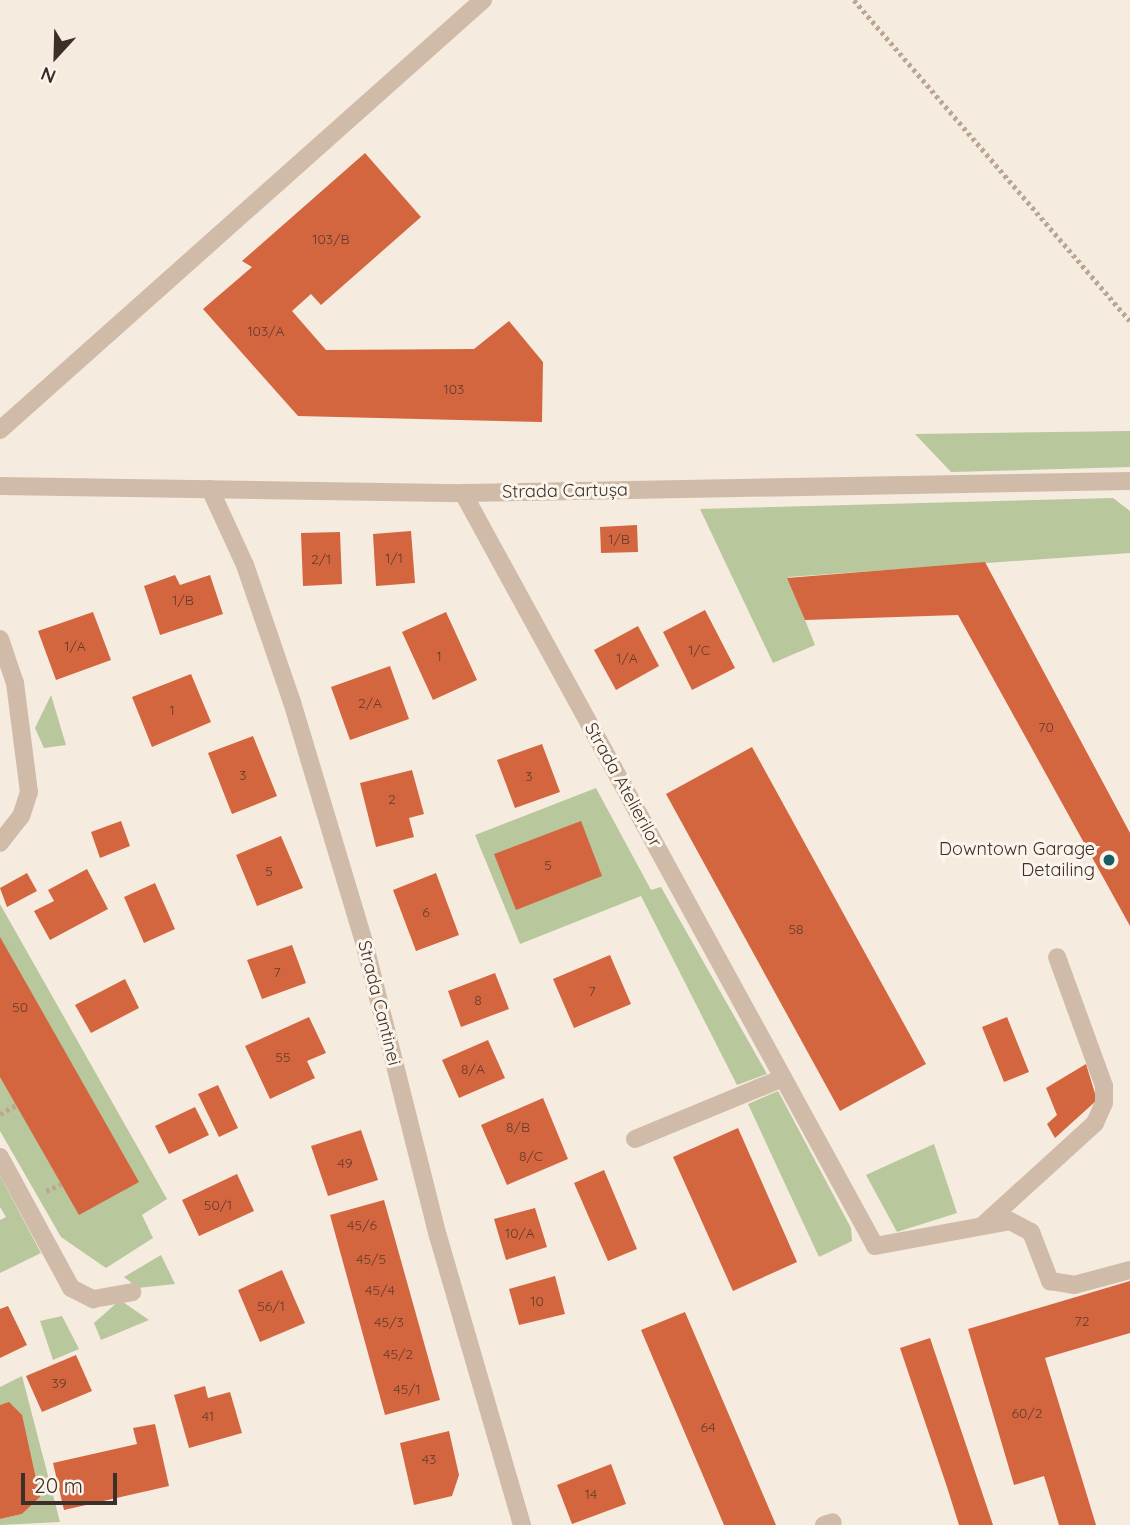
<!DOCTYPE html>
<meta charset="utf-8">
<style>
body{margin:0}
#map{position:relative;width:1130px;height:1525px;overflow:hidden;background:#f6ebdf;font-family:Quicksand,sans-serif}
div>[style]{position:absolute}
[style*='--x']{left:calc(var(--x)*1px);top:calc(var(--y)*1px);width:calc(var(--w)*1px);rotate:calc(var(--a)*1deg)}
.green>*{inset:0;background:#b8c79c}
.building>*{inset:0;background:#d3653f}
.path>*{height:4.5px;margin-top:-2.25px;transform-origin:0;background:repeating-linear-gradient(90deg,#bca592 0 3.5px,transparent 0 7px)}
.minor>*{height:18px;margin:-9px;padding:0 9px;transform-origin:9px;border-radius:9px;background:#d0bba8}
.dots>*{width:19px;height:19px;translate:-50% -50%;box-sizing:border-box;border:4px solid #fcf5ec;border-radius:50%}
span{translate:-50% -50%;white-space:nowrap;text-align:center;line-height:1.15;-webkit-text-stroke:6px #fcf5ec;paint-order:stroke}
.number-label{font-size:14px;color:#623c2e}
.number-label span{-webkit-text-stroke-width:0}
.street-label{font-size:18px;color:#3c2f29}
.poi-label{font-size:18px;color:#3c2f29}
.right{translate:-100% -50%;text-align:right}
.north{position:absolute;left:21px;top:21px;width:70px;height:70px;-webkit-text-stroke:5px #fcf5ec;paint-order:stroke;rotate:202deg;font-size:19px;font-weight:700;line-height:28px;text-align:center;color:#3c2f29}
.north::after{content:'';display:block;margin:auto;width:24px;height:32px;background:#3c2f29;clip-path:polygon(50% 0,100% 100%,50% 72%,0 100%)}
.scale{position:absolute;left:21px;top:1473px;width:96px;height:32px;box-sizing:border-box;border:4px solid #3c2f29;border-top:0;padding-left:9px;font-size:21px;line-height:24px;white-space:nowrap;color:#3c2f29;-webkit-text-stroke:5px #fcf5ec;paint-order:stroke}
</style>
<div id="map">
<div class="green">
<div style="clip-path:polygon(1130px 431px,1130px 467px,951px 472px,915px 434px)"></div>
<div style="clip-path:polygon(1113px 498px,1130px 511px,1130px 553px,788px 577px,815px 645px,773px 663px,700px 509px)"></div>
<div style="clip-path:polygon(51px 695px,66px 745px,44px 748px,35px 728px)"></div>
<div style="clip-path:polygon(596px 788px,651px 890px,661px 887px,767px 1074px,737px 1085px,641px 896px,520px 944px,475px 835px)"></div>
<div style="clip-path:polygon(0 904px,167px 1199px,142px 1215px,153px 1238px,106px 1268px,61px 1237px,0 1131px)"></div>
<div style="clip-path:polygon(778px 1091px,851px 1228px,852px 1241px,819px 1257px,748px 1104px)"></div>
<div style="clip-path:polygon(934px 1144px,957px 1213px,897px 1232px,866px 1175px)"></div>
<div style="clip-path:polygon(0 1176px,41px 1253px,0 1273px,0 1220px,6px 1217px,0 1207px)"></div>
<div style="clip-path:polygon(161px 1255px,175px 1284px,138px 1288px,124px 1277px)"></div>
<div style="clip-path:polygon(120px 1300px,149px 1320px,101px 1340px,94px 1323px)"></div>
<div style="clip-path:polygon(62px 1316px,79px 1349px,53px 1360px,40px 1321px)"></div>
<div style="clip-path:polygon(22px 1376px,60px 1522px,0 1525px,0 1519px,22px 1514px,40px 1497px,9px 1403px,0 1405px,0 1387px)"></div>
</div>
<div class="building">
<div style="clip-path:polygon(365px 153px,421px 217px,321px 305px,311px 294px,292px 311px,326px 350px,474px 349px,509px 321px,543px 362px,542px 422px,298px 416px,203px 309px,252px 267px,242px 261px)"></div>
<div style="clip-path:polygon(637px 525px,638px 552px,601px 553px,600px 527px)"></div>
<div style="clip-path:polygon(411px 531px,415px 583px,376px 586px,373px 534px)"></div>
<div style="clip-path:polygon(340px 532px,342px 584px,303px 586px,301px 533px)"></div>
<div style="clip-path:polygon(985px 562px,1130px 833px,1130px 926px,958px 615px,805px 620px,787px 578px)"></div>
<div style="clip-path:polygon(175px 575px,180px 585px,210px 575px,223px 614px,160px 635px,144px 586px)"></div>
<div style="clip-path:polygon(705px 610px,735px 668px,692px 690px,663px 632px)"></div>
<div style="clip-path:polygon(93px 612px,111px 660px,56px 680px,38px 631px)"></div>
<div style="clip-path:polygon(446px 612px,477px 680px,433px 700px,402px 632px)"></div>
<div style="clip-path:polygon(638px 626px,659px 666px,616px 690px,594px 650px)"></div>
<div style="clip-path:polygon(390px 666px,409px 719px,350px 740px,331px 687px)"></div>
<div style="clip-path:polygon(191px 674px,211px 722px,152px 747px,132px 697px)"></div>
<div style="clip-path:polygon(253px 736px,277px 796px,232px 814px,208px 753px)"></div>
<div style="clip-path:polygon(542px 744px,560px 792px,515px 808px,497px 760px)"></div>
<div style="clip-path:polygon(752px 747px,926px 1064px,840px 1111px,666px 794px)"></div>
<div style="clip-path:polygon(412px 770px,424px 814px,409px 818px,414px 837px,376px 847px,360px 783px)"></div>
<div style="clip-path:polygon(121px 821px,130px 846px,100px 858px,91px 832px)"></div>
<div style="clip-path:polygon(581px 821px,602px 876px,516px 910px,494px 854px)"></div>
<div style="clip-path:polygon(281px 836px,303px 888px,257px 906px,236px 855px)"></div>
<div style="clip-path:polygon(87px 869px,108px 909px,50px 940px,34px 911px,54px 901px,48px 890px)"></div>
<div style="clip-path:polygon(27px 873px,37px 891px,7px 907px,0 888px)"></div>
<div style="clip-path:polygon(436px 873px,459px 935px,416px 951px,393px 890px)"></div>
<div style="clip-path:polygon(155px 883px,175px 929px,144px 943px,124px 897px)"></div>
<div style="clip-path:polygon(0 937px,139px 1182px,79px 1215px,0 1077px)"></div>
<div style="clip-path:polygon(292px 945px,306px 983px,262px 999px,247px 960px)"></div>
<div style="clip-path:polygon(610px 955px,631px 1004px,574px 1028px,553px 979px)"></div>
<div style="clip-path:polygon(495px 973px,509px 1009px,461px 1027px,448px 991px)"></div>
<div style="clip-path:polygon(125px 979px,139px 1008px,91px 1033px,75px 1005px)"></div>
<div style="clip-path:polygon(309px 1017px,326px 1053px,307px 1061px,315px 1078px,270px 1099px,245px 1046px)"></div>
<div style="clip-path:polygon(1007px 1017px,1029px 1072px,1004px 1082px,982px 1027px)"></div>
<div style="clip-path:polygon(488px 1040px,505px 1078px,459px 1098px,442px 1060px)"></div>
<div style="clip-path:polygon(1086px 1064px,1097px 1100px,1055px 1138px,1047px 1124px,1057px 1115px,1046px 1088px)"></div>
<div style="clip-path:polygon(218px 1085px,238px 1128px,219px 1137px,198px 1094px)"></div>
<div style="clip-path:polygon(543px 1098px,568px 1159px,507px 1185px,481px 1125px)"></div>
<div style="clip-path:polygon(195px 1107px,209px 1135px,169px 1154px,155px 1126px)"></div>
<div style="clip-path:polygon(738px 1128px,797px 1262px,733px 1291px,673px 1157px)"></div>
<div style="clip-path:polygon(361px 1130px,378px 1180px,328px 1196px,311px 1146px)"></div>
<div style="clip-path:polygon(604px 1170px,637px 1249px,608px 1261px,574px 1183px)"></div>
<div style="clip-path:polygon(237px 1174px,254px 1211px,199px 1236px,182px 1200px)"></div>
<div style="clip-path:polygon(384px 1200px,440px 1400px,385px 1415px,330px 1215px)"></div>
<div style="clip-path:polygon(535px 1208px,547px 1247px,506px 1260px,494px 1219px)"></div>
<div style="clip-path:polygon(282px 1270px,305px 1323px,260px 1342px,238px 1290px)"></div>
<div style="clip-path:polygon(555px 1276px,565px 1314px,519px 1325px,509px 1289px)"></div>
<div style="clip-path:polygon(1130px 1281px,1130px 1333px,1045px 1358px,1096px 1525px,1059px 1525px,1044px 1476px,1014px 1485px,968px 1329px)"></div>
<div style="clip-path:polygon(8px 1306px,27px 1345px,0 1358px,0 1309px)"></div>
<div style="clip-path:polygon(685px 1312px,776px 1525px,724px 1525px,641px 1330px)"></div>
<div style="clip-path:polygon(930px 1338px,993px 1525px,959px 1525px,947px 1487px,900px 1348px)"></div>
<div style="clip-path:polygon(76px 1355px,92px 1391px,42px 1412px,26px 1376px)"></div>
<div style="clip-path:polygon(205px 1386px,208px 1398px,230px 1392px,242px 1433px,189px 1448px,174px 1395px)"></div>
<div style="clip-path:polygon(9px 1402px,22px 1415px,40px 1497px,22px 1514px,0 1519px,0 1405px)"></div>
<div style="clip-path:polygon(155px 1424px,169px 1486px,64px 1510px,53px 1463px,137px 1444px,133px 1428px)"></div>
<div style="clip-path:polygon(449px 1431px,459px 1475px,452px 1496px,414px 1505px,400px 1443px)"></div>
<div style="clip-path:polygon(611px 1464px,626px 1504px,572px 1524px,557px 1485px)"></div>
</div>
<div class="path">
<div style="--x:854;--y:0;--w:423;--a:49.3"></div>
<div style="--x:0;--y:1114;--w:18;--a:-29"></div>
<div style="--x:46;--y:1191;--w:17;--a:-25"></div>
</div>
<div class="minor">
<div style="--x:0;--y:430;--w:647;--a:-41.68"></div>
<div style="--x:0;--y:486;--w:463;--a:0.9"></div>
<div style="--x:463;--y:493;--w:667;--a:-1.03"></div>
<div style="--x:210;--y:489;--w:84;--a:65.3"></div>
<div style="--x:245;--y:565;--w:145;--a:71.1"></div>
<div style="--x:292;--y:702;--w:251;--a:73.3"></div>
<div style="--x:364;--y:942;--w:303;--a:75.9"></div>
<div style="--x:438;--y:1236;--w:301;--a:73.8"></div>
<div style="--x:463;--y:493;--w:858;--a:61.31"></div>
<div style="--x:875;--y:1246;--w:137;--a:-10.5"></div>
<div style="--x:1010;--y:1221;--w:24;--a:28"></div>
<div style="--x:1031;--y:1232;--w:53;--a:68.8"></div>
<div style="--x:1050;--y:1281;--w:24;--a:9"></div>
<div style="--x:1074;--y:1285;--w:58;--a:-15"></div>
<div style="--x:0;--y:639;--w:46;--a:71.2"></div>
<div style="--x:15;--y:683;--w:110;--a:82.7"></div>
<div style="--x:29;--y:792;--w:25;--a:108"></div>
<div style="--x:21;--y:816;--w:34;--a:128"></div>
<div style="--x:635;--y:1139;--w:160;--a:-22.4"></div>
<div style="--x:0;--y:1157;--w:149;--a:61.5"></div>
<div style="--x:71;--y:1288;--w:25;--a:27"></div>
<div style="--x:93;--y:1299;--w:40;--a:-10"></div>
<div style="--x:982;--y:1226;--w:153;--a:-42.3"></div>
<div style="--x:1095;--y:1123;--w:22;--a:-66"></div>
<div style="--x:1104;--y:1103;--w:17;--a:-90"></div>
<div style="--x:1104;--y:1086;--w:137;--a:-110"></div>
<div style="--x:824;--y:1525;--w:9;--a:-18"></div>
</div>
<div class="dots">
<div style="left:1109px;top:860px;background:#195d63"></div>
</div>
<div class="number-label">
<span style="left:331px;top:239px">103/B</span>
<span style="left:266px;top:331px">103/A</span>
<span style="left:454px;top:389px">103</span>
<span style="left:619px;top:539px">1/B</span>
<span style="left:394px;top:558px">1/1</span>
<span style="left:321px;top:559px">2/1</span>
<span style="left:183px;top:600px">1/B</span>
<span style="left:75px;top:646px">1/A</span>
<span style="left:699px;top:650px">1/C</span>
<span style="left:439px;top:656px">1</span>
<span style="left:627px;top:658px">1/A</span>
<span style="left:370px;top:703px">2/A</span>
<span style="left:172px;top:710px">1</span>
<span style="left:1046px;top:727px">70</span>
<span style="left:243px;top:775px">3</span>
<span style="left:529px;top:776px">3</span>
<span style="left:392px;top:799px">2</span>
<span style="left:548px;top:865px">5</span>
<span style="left:269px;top:871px">5</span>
<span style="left:426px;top:912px">6</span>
<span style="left:796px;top:929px">58</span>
<span style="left:277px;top:972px">7</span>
<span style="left:592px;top:991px">7</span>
<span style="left:478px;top:1000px">8</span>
<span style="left:20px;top:1007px">50</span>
<span style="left:283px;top:1057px">55</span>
<span style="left:473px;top:1069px">8/A</span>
<span style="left:518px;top:1127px">8/B</span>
<span style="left:531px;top:1156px">8/C</span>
<span style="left:345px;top:1163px">49</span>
<span style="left:218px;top:1205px">50/1</span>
<span style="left:362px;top:1225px">45/6</span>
<span style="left:520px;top:1233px">10/A</span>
<span style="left:371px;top:1259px">45/5</span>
<span style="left:380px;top:1290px">45/4</span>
<span style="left:537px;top:1301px">10</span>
<span style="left:271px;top:1306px">56/1</span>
<span style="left:1082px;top:1321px">72</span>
<span style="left:389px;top:1322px">45/3</span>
<span style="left:398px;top:1354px">45/2</span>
<span style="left:59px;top:1383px">39</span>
<span style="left:407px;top:1389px">45/1</span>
<span style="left:1027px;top:1413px">60/2</span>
<span style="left:208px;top:1416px">41</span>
<span style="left:708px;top:1427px">64</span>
<span style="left:429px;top:1459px">43</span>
<span style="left:591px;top:1494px">14</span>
</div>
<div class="street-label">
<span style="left:565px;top:491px;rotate:-1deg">Strada Cartușa</span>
<span style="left:623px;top:785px;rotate:61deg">Strada Atelierilor</span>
<span style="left:379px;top:1003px;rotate:76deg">Strada Cantinei</span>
</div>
<div class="poi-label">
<span class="right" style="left:1095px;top:860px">Downtown Garage<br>Detailing</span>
</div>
<div class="north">N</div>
<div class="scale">20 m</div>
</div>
